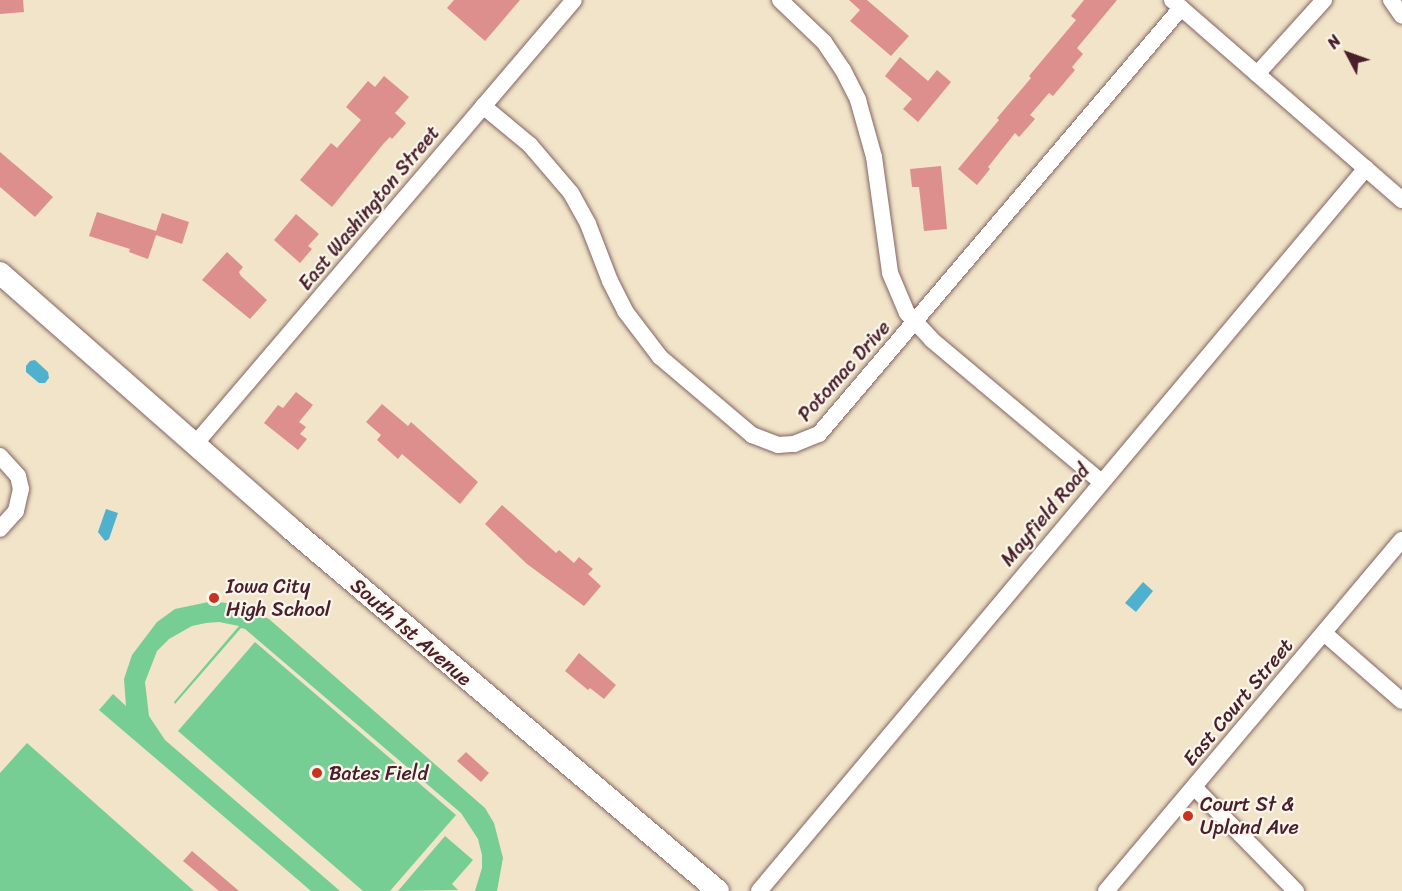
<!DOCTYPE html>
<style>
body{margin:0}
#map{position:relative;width:1402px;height:891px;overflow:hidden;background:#f1e4c8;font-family:Sriracha,sans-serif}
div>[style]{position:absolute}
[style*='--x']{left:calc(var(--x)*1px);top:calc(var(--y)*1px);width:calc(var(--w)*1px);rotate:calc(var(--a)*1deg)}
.green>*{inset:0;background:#76ce94}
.water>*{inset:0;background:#50b1cf}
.building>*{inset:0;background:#dd8f8e}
.roads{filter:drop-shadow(0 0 2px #846462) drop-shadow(0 0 2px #846462)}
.minor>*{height:16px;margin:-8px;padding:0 8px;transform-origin:8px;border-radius:8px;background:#fff}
.major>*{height:22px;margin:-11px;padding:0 11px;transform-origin:11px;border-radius:11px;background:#fff}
.dots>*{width:16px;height:16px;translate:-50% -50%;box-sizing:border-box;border:3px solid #fbf7ec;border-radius:50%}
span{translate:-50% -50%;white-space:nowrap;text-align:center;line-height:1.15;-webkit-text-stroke:4.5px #fbf7ec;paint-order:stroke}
.street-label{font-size:20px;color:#4a1f2b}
.poi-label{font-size:20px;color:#4a1f2b}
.left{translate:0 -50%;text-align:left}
.north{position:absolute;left:1318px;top:24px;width:60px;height:60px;-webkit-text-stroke:4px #fbf7ec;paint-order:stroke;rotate:311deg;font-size:16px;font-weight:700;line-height:24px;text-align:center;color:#4a1f2b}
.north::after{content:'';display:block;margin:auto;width:21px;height:27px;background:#4a1f2b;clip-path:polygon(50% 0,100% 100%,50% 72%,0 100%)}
</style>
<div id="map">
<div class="green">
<div style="clip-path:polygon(213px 601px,239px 605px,269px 619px,485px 808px,494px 823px,503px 858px,497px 891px,475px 891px,482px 868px,482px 855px,478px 839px,461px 813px,245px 629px,241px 628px,175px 704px,174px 702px,239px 626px,219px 622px,206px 623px,192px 626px,169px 639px,157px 651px,145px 682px,149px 716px,165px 740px,340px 891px,311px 891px,99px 710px,113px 694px,126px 706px,124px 679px,132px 655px,157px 622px,175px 609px)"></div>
<div style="clip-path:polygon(255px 642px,456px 815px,390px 891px,363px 891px,178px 731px)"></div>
<div style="clip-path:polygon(27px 743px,194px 891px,0 891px,0 773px)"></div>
<div style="clip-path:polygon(445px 836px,473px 860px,452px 884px,458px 890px,398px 891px)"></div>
</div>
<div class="water">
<div style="clip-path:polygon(35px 360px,48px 372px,49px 378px,45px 383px,39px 383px,26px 372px,26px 366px,30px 361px)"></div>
<div style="clip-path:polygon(106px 509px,118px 513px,109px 539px,105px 541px,98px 532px)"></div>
<div style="clip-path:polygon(1143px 582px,1153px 591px,1136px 612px,1125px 603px)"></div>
</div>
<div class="building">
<div style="clip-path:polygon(0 0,23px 0,24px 12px,0 14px)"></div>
<div style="clip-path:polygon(454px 0,520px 0,485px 41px,447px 8px)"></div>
<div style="clip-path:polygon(849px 0,867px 0,909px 36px,891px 56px,850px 21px,860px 10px)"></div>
<div style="clip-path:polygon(1084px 0,1117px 0,1077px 48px,1083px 54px,1072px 67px,1075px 70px,1053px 96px,1049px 93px,1030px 115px,1035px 119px,1019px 137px,1015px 133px,988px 167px,990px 169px,977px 185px,958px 169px,999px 120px,997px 118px,1031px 78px,1029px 76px,1076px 20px,1071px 16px)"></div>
<div style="clip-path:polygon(900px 57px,928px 81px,937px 70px,951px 82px,918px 122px,903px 109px,912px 99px,885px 76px)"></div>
<div style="clip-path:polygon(384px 76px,409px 97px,395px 113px,406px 123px,392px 139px,390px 137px,384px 143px,332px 207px,300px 180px,331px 143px,337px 148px,361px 120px,346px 107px,368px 81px,375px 87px)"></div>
<div style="clip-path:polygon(0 152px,53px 197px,35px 217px,0 187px)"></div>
<div style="clip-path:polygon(941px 166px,947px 229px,924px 231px,919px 187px,912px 187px,910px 169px)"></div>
<div style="clip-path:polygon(97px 212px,156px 231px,162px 213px,189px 222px,182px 244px,156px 235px,148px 259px,129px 252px,130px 249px,89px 236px)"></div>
<div style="clip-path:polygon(296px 214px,319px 234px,308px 246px,312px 249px,300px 263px,274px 240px)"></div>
<div style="clip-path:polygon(227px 252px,243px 267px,239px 272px,241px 276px,267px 300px,250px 319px,202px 280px)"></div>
<div style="clip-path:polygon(296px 392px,313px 405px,299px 422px,306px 427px,300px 434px,307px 439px,298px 450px,264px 423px,278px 405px,283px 408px)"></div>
<div style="clip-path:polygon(382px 404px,408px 426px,411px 422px,478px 482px,460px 504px,402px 454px,398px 459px,377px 440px,381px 435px,366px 422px)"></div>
<div style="clip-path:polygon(502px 505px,556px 553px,559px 550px,574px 563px,579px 557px,593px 569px,588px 574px,601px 586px,584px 606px,527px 564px,485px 524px)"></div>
<div style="clip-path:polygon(579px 653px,616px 685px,604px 699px,590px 688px,588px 690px,565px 671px)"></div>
<div style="clip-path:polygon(466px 752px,489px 773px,481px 782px,457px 761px)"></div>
<div style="clip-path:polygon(192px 851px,239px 891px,219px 891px,183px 861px)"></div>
</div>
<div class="roads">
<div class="minor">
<div style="--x:780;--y:0;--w:61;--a:43.7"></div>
<div style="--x:824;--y:42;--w:34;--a:56"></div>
<div style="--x:843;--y:70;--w:34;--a:63"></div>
<div style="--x:858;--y:100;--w:59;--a:74.3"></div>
<div style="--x:874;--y:157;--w:117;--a:82.1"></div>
<div style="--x:890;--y:273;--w:43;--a:67"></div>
<div style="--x:907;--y:313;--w:37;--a:47"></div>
<div style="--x:932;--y:340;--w:221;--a:40"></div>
<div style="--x:1172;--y:0;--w:305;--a:41"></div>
<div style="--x:1391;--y:0;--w:19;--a:55"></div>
<div style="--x:1257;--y:74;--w:100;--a:-47.8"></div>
<div style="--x:483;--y:106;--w:61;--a:39.7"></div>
<div style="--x:530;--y:145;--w:63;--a:49.5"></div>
<div style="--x:571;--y:193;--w:35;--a:61"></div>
<div style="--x:588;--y:224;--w:61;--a:68.9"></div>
<div style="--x:610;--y:281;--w:34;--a:63"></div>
<div style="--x:625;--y:311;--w:58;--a:52.7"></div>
<div style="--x:660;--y:357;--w:121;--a:40.3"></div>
<div style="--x:752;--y:435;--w:28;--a:21"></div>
<div style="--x:778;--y:445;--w:16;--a:-4"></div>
<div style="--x:794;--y:444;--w:27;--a:-22"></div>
<div style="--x:819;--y:434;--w:559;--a:-49.64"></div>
<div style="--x:196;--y:443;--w:582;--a:-49.53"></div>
<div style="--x:0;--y:456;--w:27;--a:48"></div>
<div style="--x:18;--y:476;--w:13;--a:77"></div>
<div style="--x:21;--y:489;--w:23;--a:103"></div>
<div style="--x:16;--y:511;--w:24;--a:132"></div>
<div style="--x:1324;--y:633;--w:103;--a:41.1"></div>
<div style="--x:1194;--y:787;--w:146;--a:45.6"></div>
<div style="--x:759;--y:891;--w:944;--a:-49.98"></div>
<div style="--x:1106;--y:891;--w:459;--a:-49.9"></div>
</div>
<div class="major">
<div style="--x:0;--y:273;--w:386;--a:41.3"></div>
<div style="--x:290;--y:528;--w:561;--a:40.3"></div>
</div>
</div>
<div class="dots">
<div style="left:214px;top:598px;background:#c8321e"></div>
<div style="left:317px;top:773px;background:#c8321e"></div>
<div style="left:1188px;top:816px;background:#c8321e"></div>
</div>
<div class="street-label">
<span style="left:369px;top:208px;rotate:-50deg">East Washington Street</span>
<span style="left:844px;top:371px;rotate:-48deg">Potomac Drive</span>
<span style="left:1045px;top:515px;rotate:-50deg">Mayfield Road</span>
<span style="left:411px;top:632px;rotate:41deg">South 1st Avenue</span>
<span style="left:1238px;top:702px;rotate:-50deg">East Court Street</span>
</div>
<div class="poi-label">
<span class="left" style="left:226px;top:598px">Iowa City<br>High School</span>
<span class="left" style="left:329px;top:773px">Bates Field</span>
<span class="left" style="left:1200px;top:816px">Court St &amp;<br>Upland Ave</span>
</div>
<div class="north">N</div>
</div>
